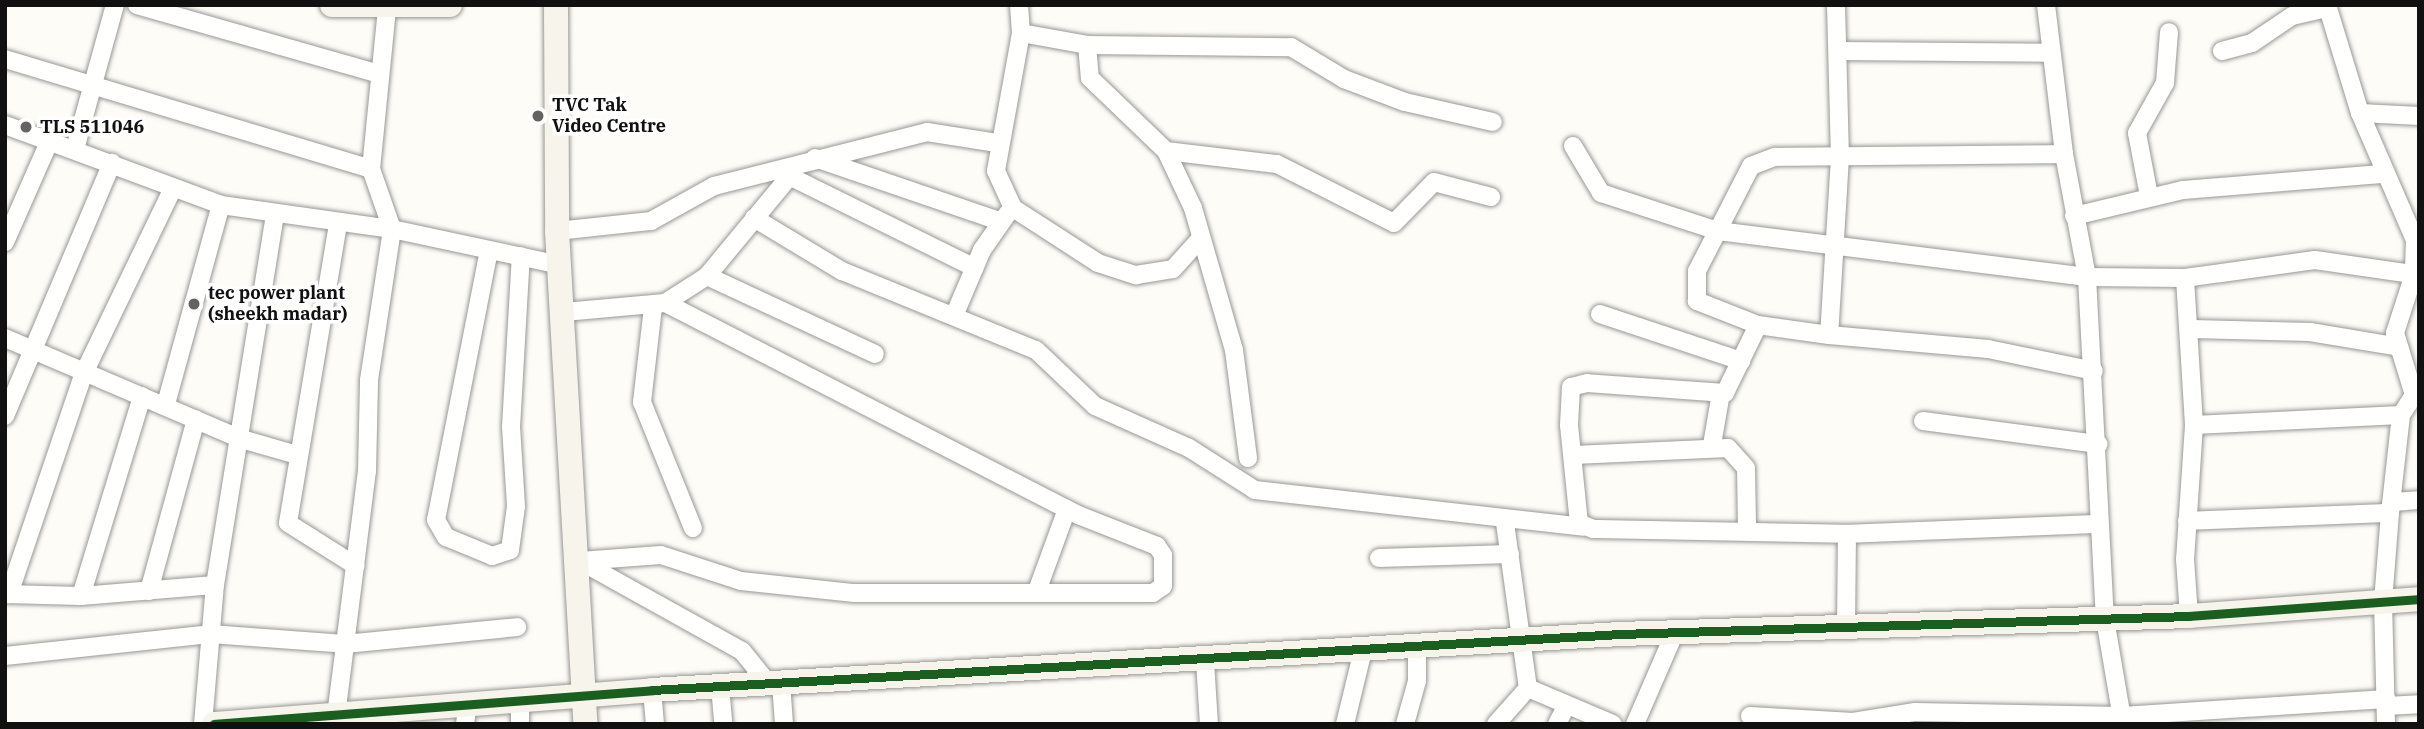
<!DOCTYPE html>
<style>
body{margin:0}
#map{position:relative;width:2424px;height:729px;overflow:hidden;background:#fdfcf7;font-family:"IBM Plex Serif",serif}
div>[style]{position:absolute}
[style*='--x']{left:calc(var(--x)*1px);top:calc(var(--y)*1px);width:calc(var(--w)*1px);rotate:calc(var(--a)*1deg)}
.roads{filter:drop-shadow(0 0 2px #979795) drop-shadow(0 0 2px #979795)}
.street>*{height:18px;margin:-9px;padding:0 9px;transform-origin:9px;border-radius:9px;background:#fffffe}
.secondary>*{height:24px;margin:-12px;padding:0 12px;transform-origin:12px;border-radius:12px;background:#f6f4eb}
.cycleway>*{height:9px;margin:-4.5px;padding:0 4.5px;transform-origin:4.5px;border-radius:4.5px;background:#1b5e20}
.dots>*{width:19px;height:19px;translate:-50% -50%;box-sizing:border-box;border:4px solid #fff;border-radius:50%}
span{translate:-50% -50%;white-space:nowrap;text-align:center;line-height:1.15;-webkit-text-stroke:7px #fff;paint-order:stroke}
.poi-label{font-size:18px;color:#111;font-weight:700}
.left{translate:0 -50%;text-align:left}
.frame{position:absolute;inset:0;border:7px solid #111;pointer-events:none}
</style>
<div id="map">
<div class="roads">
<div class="street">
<div style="--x:137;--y:5;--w:248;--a:15.9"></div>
<div style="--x:1019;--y:5;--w:28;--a:86"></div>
<div style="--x:1021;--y:33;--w:140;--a:100.3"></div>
<div style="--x:996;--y:171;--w:41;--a:65.3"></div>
<div style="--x:1013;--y:208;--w:101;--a:32.9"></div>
<div style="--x:1098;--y:263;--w:40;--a:18"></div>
<div style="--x:1136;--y:275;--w:37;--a:-9"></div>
<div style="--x:1173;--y:269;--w:42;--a:-47.9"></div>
<div style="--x:1836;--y:5;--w:152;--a:88.5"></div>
<div style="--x:1840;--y:157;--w:178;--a:93.5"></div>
<div style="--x:1829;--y:335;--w:160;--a:5"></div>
<div style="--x:1988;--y:349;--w:108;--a:11.7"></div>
<div style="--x:2046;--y:5;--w:150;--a:83.1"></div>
<div style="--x:2064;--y:154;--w:125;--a:79.4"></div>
<div style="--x:2087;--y:277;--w:342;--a:87"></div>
<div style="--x:2105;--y:619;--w:107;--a:80.3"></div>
<div style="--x:2327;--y:5;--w:113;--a:73"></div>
<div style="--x:2360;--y:113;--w:138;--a:66.6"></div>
<div style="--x:2415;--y:240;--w:34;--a:92"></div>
<div style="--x:2414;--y:274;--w:62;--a:107.9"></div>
<div style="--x:2395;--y:333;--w:65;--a:73"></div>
<div style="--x:2414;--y:395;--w:24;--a:123"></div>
<div style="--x:2401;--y:415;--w:99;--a:96.4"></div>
<div style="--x:2390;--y:513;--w:88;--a:94.5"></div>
<div style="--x:2383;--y:601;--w:123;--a:88.6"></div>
<div style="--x:1021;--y:33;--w:67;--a:10.3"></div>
<div style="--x:1087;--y:45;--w:204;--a:0.6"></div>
<div style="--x:1291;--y:47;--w:62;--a:31.1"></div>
<div style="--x:1344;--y:79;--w:65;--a:20.7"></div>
<div style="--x:1405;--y:102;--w:90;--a:12.8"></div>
<div style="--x:1087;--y:45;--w:33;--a:85"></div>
<div style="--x:1090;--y:78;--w:105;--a:43.8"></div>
<div style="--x:1166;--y:151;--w:63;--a:64.7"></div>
<div style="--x:1193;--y:208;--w:148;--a:73.9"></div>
<div style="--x:1234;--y:350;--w:109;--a:82.6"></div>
<div style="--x:1839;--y:51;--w:212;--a:0.5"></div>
<div style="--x:2222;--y:51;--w:31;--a:-15"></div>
<div style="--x:2252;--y:43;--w:48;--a:-34"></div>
<div style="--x:2292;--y:16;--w:37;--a:-13"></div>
<div style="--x:5;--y:59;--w:382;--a:16.7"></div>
<div style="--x:2360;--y:113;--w:59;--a:2.9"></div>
<div style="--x:5;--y:125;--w:230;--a:20.3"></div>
<div style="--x:221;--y:205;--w:173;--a:8"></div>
<div style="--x:392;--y:229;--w:172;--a:12.1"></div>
<div style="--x:1573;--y:146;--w:55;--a:59.2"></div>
<div style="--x:1601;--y:193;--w:123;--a:18"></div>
<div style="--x:1718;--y:231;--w:372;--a:7.1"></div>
<div style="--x:2087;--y:277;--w:98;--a:0.6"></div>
<div style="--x:2185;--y:278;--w:131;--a:-7.9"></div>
<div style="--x:2315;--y:260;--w:105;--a:8.2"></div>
<div style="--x:75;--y:149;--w:149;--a:-74.5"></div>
<div style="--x:1166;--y:151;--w:112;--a:6.7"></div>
<div style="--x:1277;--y:164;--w:131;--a:26.8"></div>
<div style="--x:1394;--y:223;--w:57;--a:-45.7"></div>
<div style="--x:1434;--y:182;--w:59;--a:14.7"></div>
<div style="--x:815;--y:158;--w:194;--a:18.9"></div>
<div style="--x:781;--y:172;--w:216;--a:26.3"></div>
<div style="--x:2149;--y:196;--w:64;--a:-100.8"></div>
<div style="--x:2137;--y:133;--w:57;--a:-60.8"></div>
<div style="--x:2165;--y:83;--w:51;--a:-85.5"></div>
<div style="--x:2074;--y:216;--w:112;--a:-13.4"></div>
<div style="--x:2183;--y:190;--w:202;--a:-4.6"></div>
<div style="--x:754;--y:218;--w:103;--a:31.1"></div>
<div style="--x:842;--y:271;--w:209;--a:22.2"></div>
<div style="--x:1036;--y:350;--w:81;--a:43.5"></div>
<div style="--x:1095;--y:406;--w:103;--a:24.1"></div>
<div style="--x:1189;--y:448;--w:78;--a:32.5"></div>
<div style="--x:1255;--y:490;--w:331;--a:6.4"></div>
<div style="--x:338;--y:224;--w:303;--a:99.5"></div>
<div style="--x:288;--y:523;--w:80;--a:32.3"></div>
<div style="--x:557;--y:231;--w:95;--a:-6.1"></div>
<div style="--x:651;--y:221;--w:72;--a:-29.1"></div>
<div style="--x:714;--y:186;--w:220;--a:-14.2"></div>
<div style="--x:927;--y:132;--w:71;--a:8.9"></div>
<div style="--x:5;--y:242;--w:111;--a:-66.2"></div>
<div style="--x:489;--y:250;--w:275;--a:101.1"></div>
<div style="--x:436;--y:520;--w:20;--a:60"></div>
<div style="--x:446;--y:537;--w:50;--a:22.4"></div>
<div style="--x:492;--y:556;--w:19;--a:-18"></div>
<div style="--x:510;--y:550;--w:44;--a:-82.2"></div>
<div style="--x:516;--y:506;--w:79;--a:-93.6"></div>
<div style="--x:511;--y:427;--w:171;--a:-86.7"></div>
<div style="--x:707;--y:276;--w:185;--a:24.9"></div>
<div style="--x:2185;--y:278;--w:147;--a:86.5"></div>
<div style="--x:2194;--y:425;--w:134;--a:93.8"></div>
<div style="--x:2185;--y:559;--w:57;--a:86"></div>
<div style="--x:653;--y:307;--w:96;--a:96.6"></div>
<div style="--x:642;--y:402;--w:136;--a:68"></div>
<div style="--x:564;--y:312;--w:101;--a:-5.1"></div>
<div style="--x:665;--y:303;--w:50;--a:-32.7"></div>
<div style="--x:707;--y:276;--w:129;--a:-50.4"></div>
<div style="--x:1600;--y:314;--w:149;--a:18.4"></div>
<div style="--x:954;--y:316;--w:72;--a:-67"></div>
<div style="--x:982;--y:250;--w:45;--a:-54.9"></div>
<div style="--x:1758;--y:325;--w:76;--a:115.9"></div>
<div style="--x:1725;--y:393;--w:138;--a:-175.9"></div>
<div style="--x:1587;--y:383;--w:16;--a:166"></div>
<div style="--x:1571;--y:387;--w:38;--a:93"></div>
<div style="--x:1569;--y:425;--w:99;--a:84.2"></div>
<div style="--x:1579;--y:523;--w:15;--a:23"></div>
<div style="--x:1593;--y:529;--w:254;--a:1.1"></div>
<div style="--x:2192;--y:329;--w:118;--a:1.5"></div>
<div style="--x:2310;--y:332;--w:86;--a:9.4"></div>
<div style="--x:1829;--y:335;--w:72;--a:-172"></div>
<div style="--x:1758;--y:325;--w:66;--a:-158.5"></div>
<div style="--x:1697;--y:301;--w:30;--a:-90"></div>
<div style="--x:1697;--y:271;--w:118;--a:-62.8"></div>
<div style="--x:1751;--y:166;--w:26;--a:-21"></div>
<div style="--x:1775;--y:157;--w:289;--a:-0.6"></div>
<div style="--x:5;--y:338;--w:254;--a:23.2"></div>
<div style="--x:238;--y:438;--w:61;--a:16.1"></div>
<div style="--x:166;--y:404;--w:206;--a:-74.6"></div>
<div style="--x:5;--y:416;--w:275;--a:-67.1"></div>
<div style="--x:1923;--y:421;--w:177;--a:7.5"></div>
<div style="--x:2194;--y:425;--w:207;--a:-2.8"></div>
<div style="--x:1712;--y:445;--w:53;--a:-80.2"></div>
<div style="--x:1574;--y:455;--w:154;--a:-2.6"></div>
<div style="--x:1728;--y:448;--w:27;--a:48"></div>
<div style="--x:1746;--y:468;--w:59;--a:89"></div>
<div style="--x:2392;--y:502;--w:27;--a:-4"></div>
<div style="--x:2187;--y:521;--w:203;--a:-2.3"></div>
<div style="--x:1505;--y:523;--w:167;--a:82.1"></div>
<div style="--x:1528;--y:688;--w:92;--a:23"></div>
<div style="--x:1379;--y:558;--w:131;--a:-1.7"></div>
<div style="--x:580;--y:561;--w:81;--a:-4.2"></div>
<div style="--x:661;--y:555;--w:84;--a:18"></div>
<div style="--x:741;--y:581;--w:114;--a:6.1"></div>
<div style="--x:854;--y:593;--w:299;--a:0"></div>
<div style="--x:1153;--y:593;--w:12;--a:-35"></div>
<div style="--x:1163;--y:586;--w:31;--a:-90"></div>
<div style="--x:1163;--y:555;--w:11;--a:-124"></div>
<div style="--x:1157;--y:546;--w:85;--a:-158.6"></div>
<div style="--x:1078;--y:515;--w:464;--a:-152.8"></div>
<div style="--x:580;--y:561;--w:185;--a:29.1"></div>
<div style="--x:742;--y:651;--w:41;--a:50.9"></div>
<div style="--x:149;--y:591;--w:178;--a:-74.7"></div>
<div style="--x:1037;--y:591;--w:87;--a:-69.9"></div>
<div style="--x:5;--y:594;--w:76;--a:1.5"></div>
<div style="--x:81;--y:596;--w:134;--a:-4.7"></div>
<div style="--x:9;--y:594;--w:231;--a:-71.3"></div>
<div style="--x:83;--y:375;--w:208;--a:-64.3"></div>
<div style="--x:81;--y:596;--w:209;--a:-73"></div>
<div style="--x:1846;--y:629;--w:95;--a:-89.4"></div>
<div style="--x:1847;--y:534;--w:252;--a:-2.3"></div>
<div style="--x:5;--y:656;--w:206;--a:-6.1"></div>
<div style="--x:210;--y:634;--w:135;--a:4.2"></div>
<div style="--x:345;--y:644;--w:173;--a:-5.6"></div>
<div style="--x:1205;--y:661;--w:63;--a:86.4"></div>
<div style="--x:781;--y:683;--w:41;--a:85.8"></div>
<div style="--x:720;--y:686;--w:38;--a:85"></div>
<div style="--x:652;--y:690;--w:34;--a:85"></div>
<div style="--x:520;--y:700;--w:24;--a:90"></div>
<div style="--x:2386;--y:706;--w:33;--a:-3"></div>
<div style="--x:336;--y:716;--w:247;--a:-82.8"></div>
<div style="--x:367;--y:471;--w:91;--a:-88.7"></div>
<div style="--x:369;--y:380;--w:153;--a:-81.3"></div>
<div style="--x:392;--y:229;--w:64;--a:-109.3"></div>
<div style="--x:371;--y:169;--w:162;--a:-84.3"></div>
<div style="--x:1750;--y:716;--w:103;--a:3.3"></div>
<div style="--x:1853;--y:722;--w:63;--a:-9.2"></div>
<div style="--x:1915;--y:712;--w:207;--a:1.1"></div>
<div style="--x:2122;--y:716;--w:265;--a:-3.7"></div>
<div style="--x:203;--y:724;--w:140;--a:-85.1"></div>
<div style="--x:215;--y:585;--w:374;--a:-80.8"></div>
<div style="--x:465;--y:724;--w:15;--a:-82"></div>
<div style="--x:1345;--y:724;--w:76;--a:-76.3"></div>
<div style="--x:1405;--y:724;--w:45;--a:-74.4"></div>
<div style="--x:1417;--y:681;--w:35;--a:-90"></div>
<div style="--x:1496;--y:724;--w:48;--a:-48.4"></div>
<div style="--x:1557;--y:724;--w:18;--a:-63"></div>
<div style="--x:1635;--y:724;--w:100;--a:-66.5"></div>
</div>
<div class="secondary">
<div style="--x:332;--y:5;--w:118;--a:0"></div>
<div style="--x:556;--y:5;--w:226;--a:89.7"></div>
<div style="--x:557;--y:231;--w:494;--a:86.7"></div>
<div style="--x:214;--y:724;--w:439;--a:-4.4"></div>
<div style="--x:652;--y:690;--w:970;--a:-3.31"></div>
<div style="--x:1620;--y:634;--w:569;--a:-1.81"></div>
<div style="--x:2189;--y:616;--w:231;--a:-4.2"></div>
</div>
</div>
<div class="cycleway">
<div style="--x:214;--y:724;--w:439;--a:-4.4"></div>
<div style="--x:652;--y:690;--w:970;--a:-3.31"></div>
<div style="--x:1620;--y:634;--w:569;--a:-1.81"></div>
<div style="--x:2189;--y:616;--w:231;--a:-4.2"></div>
</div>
<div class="dots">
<div style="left:538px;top:116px;background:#646362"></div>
<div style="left:26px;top:127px;background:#646362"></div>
<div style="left:194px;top:304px;background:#646362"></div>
</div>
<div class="poi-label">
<span class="left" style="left:552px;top:116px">TVC Tak<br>Video Centre</span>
<span class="left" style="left:40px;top:127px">TLS 511046</span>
<span class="left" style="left:208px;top:304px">tec power plant<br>(sheekh madar)</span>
</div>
<div class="frame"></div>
</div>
